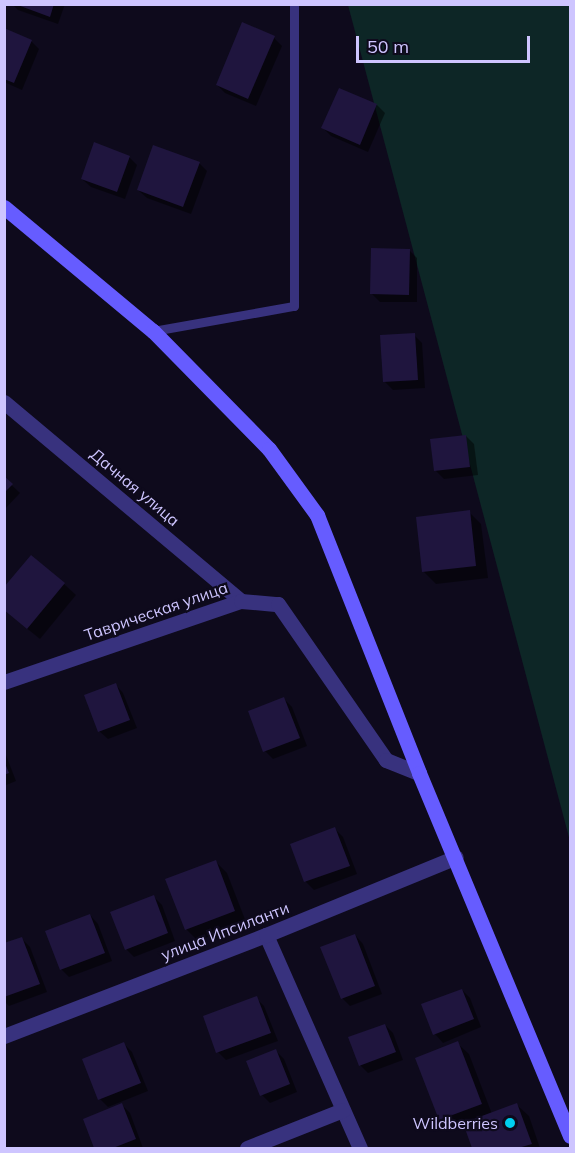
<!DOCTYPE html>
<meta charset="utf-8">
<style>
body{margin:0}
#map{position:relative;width:575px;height:1153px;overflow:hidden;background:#0e0a1c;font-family:Mulish,sans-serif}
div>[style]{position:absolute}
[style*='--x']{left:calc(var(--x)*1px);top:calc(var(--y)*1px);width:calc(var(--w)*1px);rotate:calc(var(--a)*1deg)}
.green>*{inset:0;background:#0d2626}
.shadow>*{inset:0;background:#0007}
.building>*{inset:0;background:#1f153e}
.service>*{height:9px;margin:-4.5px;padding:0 4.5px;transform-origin:4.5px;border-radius:4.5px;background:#38327e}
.minor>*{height:15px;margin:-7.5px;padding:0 7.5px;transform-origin:7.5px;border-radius:7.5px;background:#38327e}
.secondary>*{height:15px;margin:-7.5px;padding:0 7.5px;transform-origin:7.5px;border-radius:7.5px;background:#665cff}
.dots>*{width:16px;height:16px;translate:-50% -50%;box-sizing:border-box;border:3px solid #0e0a1c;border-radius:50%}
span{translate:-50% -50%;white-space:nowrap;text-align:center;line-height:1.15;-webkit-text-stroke:4.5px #0e0a1c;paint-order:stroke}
.street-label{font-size:16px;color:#cec5ff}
.poi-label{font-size:16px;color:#cec5ff}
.right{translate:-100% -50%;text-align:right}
.frame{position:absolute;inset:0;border:6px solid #cec5ff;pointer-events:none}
.scale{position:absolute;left:356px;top:36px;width:174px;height:27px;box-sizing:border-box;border:3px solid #cec5ff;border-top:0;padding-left:8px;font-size:18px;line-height:21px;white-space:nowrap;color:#cec5ff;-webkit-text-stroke:4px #0e0a1c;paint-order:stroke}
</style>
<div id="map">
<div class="green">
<div style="clip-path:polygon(348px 5px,570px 5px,570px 841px)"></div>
</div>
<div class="shadow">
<div style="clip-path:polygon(12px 4px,65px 4px,58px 24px,18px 10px)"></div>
<div style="clip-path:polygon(4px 30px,31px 41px,39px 49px,22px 90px,4px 82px)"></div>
<div style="clip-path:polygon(274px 38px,282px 46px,256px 106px,225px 93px,217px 85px)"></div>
<div style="clip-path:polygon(340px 90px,377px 105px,385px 113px,368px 152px,331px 136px,323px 128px)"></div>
<div style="clip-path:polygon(129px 157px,137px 165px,125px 199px,91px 187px,82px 179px)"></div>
<div style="clip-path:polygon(199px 163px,207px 171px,191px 214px,147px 198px,138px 190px)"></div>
<div style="clip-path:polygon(409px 250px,417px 258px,417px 302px,380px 302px,372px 294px)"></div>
<div style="clip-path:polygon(414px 335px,422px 343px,425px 388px,393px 390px,385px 382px)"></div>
<div style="clip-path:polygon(466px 436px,474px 444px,478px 475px,444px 479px,436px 471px)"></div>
<div style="clip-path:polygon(4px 478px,20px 493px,4px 510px)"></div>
<div style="clip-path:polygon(469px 512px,481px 524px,488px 578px,436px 584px,424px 572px)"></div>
<div style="clip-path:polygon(64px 584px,76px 595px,40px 639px,4px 610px)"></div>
<div style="clip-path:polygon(115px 684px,123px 693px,137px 728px,108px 739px,99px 731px)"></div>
<div style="clip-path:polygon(284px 699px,292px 707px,307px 746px,273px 759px,265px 751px)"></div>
<div style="clip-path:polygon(4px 750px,16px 781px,4px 786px)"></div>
<div style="clip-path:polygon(335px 829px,343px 837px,357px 874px,314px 890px,306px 882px,292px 844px)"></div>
<div style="clip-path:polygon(215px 861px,227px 873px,246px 922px,198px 941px,186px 929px)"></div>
<div style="clip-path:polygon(154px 897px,162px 905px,175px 941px,134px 957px,126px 949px)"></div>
<div style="clip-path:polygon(90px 915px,98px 924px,112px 961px,69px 977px,61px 969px)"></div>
<div style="clip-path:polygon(355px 935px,363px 944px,382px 994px,350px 1006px,342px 998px)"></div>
<div style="clip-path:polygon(22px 939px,30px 947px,47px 992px,9px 1006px,4px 1001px,4px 945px)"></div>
<div style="clip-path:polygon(462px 990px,470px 998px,481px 1027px,443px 1043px,435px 1034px,423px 1005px)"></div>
<div style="clip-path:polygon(256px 998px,264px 1006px,278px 1041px,226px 1060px,218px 1052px)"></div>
<div style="clip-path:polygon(385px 1025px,393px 1033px,403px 1060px,368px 1073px,360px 1065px)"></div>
<div style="clip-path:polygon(457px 1043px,469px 1054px,492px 1114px,517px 1105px,529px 1116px,540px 1148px,474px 1148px,466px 1126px,452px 1131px,440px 1120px,417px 1058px)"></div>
<div style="clip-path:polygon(124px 1044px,132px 1052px,148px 1091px,108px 1107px,100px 1099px)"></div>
<div style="clip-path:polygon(276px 1051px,284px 1059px,297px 1092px,270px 1103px,262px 1095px)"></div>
<div style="clip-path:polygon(122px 1105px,130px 1113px,143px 1148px,96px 1148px,85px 1120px)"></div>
</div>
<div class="building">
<div style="clip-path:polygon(15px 4px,54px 4px,50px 17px)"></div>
<div style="clip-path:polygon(242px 22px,275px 36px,248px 99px,216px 85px)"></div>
<div style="clip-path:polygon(4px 28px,32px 40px,14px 83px,4px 79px)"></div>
<div style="clip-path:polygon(339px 88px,377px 104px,360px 145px,321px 128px)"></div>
<div style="clip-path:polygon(94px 142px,130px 156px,117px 192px,81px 179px)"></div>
<div style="clip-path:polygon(153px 145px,200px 162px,183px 207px,137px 190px)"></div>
<div style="clip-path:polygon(371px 248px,410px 249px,409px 295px,370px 294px)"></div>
<div style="clip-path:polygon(415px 333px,418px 380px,383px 382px,380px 335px)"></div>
<div style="clip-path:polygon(466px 435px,470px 467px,434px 471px,430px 439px)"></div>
<div style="clip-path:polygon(4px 476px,13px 484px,4px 493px)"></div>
<div style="clip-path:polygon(470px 510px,476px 566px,422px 572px,416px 517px)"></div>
<div style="clip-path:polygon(31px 555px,65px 583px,27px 629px,4px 610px,4px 587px)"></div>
<div style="clip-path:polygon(116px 683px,130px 720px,98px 732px,84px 695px)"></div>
<div style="clip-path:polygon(284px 697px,300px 738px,263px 752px,248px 711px)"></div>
<div style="clip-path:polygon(4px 761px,9px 773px,4px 775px)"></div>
<div style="clip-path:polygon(335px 827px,350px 866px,304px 882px,290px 844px)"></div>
<div style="clip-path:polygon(216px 860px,235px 911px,185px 930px,165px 879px)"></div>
<div style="clip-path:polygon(154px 895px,168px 933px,125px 950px,110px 912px)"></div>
<div style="clip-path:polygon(90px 914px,105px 953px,60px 970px,45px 931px)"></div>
<div style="clip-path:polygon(355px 934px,375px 986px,341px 999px,320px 947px)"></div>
<div style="clip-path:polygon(22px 937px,40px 984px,4px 997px,4px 943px)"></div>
<div style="clip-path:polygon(462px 989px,474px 1019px,433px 1035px,421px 1004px)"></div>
<div style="clip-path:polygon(257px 996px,271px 1033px,216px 1053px,203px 1016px)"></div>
<div style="clip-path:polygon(385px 1024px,396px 1052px,359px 1066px,348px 1037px)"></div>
<div style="clip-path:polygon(458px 1041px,482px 1104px,439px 1120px,415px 1058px)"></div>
<div style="clip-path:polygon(124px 1042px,141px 1083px,98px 1100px,82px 1059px)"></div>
<div style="clip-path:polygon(276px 1049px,290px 1084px,260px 1096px,246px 1061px)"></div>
<div style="clip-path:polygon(122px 1103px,136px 1139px,113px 1148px,94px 1148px,83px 1119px)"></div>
<div style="clip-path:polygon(517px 1103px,532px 1144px,518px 1148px,472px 1148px,463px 1123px)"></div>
</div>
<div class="service">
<div style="--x:153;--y:331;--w:143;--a:-10.1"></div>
<div style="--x:294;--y:306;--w:302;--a:-90"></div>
</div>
<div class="minor">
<div style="--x:4;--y:402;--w:309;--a:40"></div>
<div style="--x:4;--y:682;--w:250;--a:-18.9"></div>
<div style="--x:241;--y:601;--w:37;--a:5"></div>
<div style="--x:278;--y:604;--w:190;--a:55.3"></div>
<div style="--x:386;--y:760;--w:35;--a:22"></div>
<div style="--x:266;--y:935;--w:233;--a:66.2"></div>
<div style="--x:4;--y:1036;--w:281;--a:-21.1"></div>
<div style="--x:266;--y:935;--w:205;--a:-22.3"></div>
<div style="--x:247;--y:1148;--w:103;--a:-21.6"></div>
</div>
<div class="secondary">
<div style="--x:4;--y:207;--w:194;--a:39.8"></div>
<div style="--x:153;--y:331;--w:165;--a:45.5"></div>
<div style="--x:269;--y:449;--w:82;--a:54"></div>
<div style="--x:317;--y:515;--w:277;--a:68.4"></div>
<div style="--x:419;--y:773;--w:393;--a:67.4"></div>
</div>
<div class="dots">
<div style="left:510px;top:1123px;background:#00cff0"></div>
</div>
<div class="street-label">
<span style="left:135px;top:487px;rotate:40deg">Дачная улица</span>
<span style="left:156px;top:611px;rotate:-19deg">Таврическая улица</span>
<span style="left:225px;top:931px;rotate:-21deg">улица Ипсиланти</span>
</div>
<div class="poi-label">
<span class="right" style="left:498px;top:1123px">Wildberries</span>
</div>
<div class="frame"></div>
<div class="scale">50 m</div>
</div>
